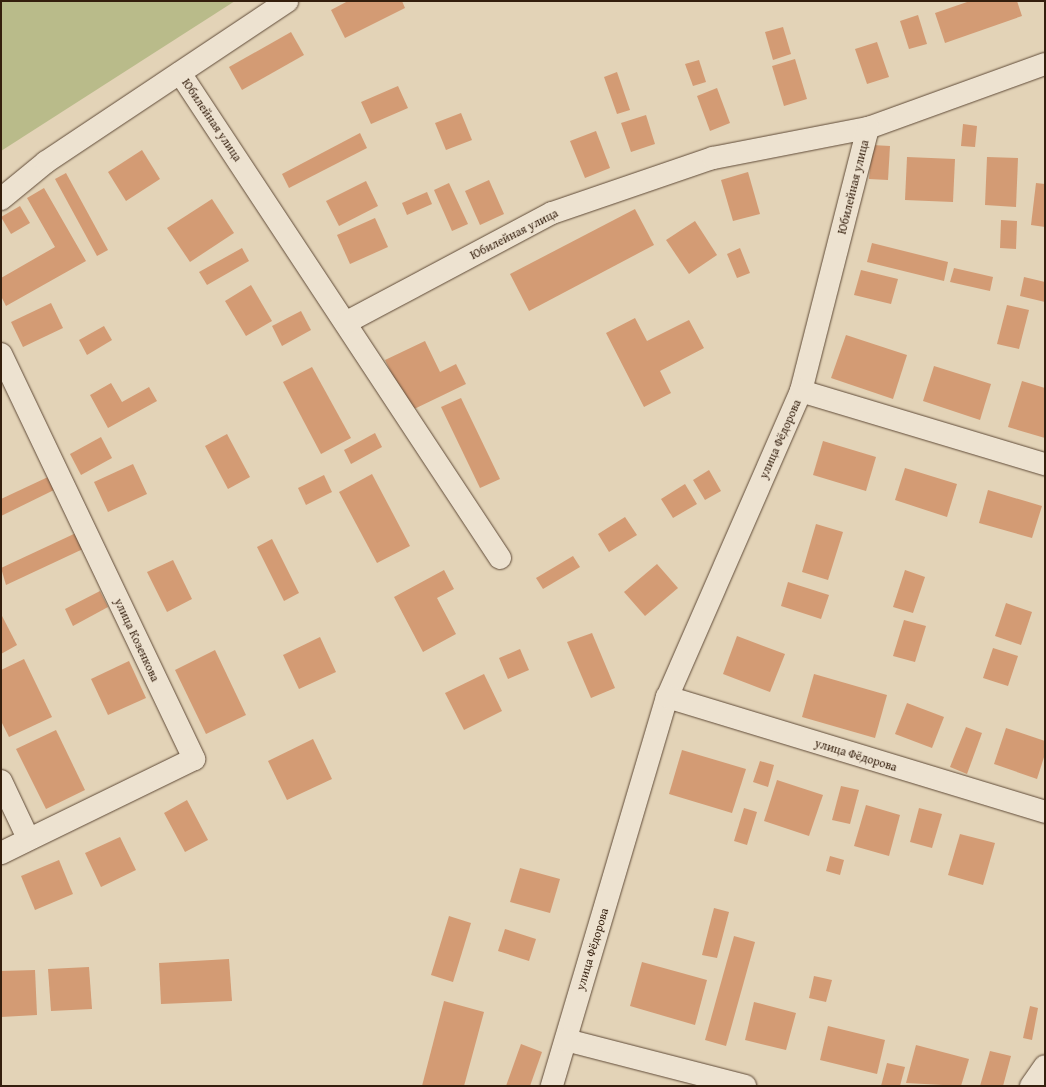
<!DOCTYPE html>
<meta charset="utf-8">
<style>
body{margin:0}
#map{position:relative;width:1046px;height:1087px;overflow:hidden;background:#e3d3b7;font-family:"Gentium Book Plus",serif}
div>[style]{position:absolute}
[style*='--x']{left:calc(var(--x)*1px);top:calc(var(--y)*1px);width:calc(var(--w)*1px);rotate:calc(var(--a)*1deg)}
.green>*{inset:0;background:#b9bb8a}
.building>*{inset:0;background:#d39b74}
.roads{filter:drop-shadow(0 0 1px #604b38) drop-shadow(0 0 1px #604b38)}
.minor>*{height:22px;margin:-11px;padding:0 11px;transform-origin:11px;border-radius:11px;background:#ede2d0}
span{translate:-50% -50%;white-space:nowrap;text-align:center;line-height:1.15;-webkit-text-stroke:3px #ede2d0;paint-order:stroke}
.street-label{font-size:12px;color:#341e0d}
.frame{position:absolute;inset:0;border:2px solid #341e0d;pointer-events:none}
</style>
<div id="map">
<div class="green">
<div style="clip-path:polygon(1px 1px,235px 1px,1px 151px)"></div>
</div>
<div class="building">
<div style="clip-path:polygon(348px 1px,402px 1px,405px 8px,345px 38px,331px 10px)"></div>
<div style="clip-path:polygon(970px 1px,1017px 1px,1022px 16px,945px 43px,935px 13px)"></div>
<div style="clip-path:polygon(918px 15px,927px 44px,909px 49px,900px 21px)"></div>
<div style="clip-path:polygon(783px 27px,791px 54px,773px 60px,765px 32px)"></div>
<div style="clip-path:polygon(291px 32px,304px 55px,242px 90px,229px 67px)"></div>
<div style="clip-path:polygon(877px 42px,889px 77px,867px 84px,855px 49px)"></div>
<div style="clip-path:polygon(795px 59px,807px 99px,784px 106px,772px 66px)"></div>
<div style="clip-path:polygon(699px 60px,706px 82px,693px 86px,685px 64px)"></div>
<div style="clip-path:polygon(617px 72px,630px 110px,617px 114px,604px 77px)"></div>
<div style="clip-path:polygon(398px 86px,408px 108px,371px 124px,361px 102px)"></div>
<div style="clip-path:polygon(717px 88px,730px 123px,710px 131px,697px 96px)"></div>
<div style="clip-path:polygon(461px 113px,472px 140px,446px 150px,435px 123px)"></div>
<div style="clip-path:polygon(646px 115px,655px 144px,631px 152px,621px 123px)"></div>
<div style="clip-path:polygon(963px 124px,977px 126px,975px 147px,961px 146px)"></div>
<div style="clip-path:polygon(596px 131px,610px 168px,585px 178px,570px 141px)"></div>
<div style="clip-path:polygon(360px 133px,367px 148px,289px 188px,282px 174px)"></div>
<div style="clip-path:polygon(872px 145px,890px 146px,888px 180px,869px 179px)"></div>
<div style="clip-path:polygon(142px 150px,160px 179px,126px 201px,108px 172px)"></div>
<div style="clip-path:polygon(907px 157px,955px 159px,953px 202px,905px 200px)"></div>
<div style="clip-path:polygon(987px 157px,1018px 158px,1016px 207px,985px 205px)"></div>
<div style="clip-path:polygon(748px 172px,760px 214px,733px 221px,721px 180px)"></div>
<div style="clip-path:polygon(66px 173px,108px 250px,97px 256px,55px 179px)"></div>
<div style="clip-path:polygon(489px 180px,504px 214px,480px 225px,465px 191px)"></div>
<div style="clip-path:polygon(366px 181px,378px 206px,339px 226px,326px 201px)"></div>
<div style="clip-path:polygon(449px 183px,468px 224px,452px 231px,434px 190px)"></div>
<div style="clip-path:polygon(1036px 183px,1045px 184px,1045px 227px,1031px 225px)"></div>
<div style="clip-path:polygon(44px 188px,86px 261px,6px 306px,1px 296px,1px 278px,55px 247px,27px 198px)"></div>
<div style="clip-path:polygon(427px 192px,432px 204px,407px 215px,402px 203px)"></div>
<div style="clip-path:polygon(212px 199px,234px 233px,190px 262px,167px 228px)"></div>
<div style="clip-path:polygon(20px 206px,30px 223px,11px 234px,1px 217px)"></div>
<div style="clip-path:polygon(635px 209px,654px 245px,529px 311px,510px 274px)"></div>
<div style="clip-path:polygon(375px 218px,388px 247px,350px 264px,337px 235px)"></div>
<div style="clip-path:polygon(1001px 220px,1017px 221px,1016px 249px,1000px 248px)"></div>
<div style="clip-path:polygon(695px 221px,717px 255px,689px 274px,666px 240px)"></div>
<div style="clip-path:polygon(872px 243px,948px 262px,944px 281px,867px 262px)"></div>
<div style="clip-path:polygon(242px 248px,249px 261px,207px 285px,199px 272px)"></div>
<div style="clip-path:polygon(740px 248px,750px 273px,737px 278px,727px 254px)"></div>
<div style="clip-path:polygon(954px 268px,993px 277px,990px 291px,950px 282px)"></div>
<div style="clip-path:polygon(861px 270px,898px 279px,891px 304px,854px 295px)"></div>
<div style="clip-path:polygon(1024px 277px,1045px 282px,1045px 302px,1020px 296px)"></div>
<div style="clip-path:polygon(251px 285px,272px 321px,246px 336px,225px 301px)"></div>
<div style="clip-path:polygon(51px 303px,63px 328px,23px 347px,11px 322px)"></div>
<div style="clip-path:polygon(1007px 305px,1029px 310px,1019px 349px,997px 344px)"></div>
<div style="clip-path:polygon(301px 311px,311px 330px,282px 346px,272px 326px)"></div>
<div style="clip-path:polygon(635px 318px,647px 341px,689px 320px,704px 348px,660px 371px,671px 393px,644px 407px,606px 333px)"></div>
<div style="clip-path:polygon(104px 326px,112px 340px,87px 355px,79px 340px)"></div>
<div style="clip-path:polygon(846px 335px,907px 355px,893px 399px,831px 378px)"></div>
<div style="clip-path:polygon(425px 341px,440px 372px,456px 364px,466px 384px,410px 411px,385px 360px)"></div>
<div style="clip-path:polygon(934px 366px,991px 384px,980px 420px,923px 401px)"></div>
<div style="clip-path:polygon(312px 367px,351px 438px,321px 454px,283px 382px)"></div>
<div style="clip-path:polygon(1022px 381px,1045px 388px,1045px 438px,1008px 427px)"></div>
<div style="clip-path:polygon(111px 383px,122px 402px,149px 387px,157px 401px,108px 428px,90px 395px)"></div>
<div style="clip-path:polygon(461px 398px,500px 479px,480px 488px,441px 407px)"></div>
<div style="clip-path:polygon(375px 433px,382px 447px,351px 464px,344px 450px)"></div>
<div style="clip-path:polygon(227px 434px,250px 477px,228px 489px,205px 446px)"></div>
<div style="clip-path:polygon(101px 437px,112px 458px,81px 475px,70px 454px)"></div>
<div style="clip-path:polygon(823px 441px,876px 457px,866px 491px,813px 475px)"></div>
<div style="clip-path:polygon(133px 464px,147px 494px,108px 512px,94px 482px)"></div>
<div style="clip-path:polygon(905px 468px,957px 484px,947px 517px,895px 500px)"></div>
<div style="clip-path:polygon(709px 470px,721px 491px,705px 500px,693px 480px)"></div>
<div style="clip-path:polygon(372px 474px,410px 546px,377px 563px,339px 492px)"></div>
<div style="clip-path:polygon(324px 475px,332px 492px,306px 505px,298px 488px)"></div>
<div style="clip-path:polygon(48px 477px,54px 490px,1px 516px,1px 499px)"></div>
<div style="clip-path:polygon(685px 484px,697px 504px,673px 518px,661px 499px)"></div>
<div style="clip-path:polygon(988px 490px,1042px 506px,1032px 538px,979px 523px)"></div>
<div style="clip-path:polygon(625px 517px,637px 535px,609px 552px,598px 534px)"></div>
<div style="clip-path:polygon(816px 524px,843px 532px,828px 580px,802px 572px)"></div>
<div style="clip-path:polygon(76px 533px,83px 549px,6px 585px,1px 568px)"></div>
<div style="clip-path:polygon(272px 539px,299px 593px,284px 601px,257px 547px)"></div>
<div style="clip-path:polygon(573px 556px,580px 567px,543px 589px,536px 578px)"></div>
<div style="clip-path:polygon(173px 560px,192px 599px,167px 612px,147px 572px)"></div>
<div style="clip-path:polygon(657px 564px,678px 588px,645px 616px,624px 592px)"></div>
<div style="clip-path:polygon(444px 570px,454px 589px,437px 598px,456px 634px,423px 652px,394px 597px)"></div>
<div style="clip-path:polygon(905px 570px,925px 577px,913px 613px,893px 607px)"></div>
<div style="clip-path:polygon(788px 582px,829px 595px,821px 619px,781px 606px)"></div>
<div style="clip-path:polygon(100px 591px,108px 607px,73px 626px,65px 609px)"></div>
<div style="clip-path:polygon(1006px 603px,1032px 612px,1021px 645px,995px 636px)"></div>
<div style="clip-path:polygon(1px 614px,17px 645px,1px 654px)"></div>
<div style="clip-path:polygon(904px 620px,926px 626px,915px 662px,893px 656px)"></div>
<div style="clip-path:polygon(592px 633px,615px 688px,591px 698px,567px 642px)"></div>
<div style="clip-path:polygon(737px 636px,785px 654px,770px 692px,723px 674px)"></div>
<div style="clip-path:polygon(320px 637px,336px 672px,299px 689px,283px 655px)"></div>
<div style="clip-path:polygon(993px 648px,1018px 656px,1008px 686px,983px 678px)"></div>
<div style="clip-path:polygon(520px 649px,529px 670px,508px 679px,499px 658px)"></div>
<div style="clip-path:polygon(215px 650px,246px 715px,206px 734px,175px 670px)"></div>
<div style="clip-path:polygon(24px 659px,52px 717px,9px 737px,1px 721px,1px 670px)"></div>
<div style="clip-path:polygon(129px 661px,146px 698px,108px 715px,91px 679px)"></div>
<div style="clip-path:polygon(484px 674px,502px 711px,464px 730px,445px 693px)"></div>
<div style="clip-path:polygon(814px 674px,887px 695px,875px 738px,802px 717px)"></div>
<div style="clip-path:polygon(907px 703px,944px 717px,932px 748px,895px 734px)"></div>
<div style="clip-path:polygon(966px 727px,982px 733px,967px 774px,950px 767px)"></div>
<div style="clip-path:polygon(1006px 728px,1045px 741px,1045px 754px,1037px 779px,994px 764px)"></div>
<div style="clip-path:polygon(56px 730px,85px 790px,46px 809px,16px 749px)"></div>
<div style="clip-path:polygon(313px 739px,332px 779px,287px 800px,268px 761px)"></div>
<div style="clip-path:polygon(682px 750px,746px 769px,732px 813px,669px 794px)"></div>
<div style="clip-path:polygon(760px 761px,774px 765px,768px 787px,753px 782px)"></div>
<div style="clip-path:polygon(777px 780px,823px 795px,809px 836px,764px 821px)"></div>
<div style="clip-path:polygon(841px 786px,859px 790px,850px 824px,832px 820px)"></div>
<div style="clip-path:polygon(187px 800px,208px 840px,185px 852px,164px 813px)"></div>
<div style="clip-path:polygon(866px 805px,900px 815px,889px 856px,854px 846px)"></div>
<div style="clip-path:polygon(744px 808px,757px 812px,747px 845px,734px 841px)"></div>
<div style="clip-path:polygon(919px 808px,942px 814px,932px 848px,910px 842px)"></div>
<div style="clip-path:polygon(960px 834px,995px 843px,983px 885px,948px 875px)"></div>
<div style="clip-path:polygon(120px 837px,136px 870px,101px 887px,85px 853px)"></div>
<div style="clip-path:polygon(830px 856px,844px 860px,840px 875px,826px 871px)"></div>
<div style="clip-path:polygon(59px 860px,73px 894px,35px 910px,21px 876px)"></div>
<div style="clip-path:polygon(520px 868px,560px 879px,550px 913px,510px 902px)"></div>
<div style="clip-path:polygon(714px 908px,729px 912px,717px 958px,702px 955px)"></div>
<div style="clip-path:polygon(449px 916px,471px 923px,453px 982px,431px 975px)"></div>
<div style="clip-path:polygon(505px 929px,536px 939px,529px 961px,498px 951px)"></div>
<div style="clip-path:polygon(734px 936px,755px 942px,726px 1046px,705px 1040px)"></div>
<div style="clip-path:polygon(229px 959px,232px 1001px,161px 1004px,159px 963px)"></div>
<div style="clip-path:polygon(642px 962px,707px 980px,695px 1025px,630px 1006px)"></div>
<div style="clip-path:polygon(89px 967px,92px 1009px,51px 1011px,48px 969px)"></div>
<div style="clip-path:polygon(35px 970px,37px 1015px,1px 1017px,1px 971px)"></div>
<div style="clip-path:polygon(814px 976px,832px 980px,826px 1002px,809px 998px)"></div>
<div style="clip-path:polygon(444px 1001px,484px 1012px,464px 1086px,422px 1086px)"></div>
<div style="clip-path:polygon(754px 1002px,796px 1013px,786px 1050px,745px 1040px)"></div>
<div style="clip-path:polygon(1030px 1006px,1038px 1008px,1032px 1040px,1023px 1038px)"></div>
<div style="clip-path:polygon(828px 1026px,885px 1040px,877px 1074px,820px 1060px)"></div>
<div style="clip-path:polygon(521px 1044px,542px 1052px,530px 1086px,506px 1086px)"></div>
<div style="clip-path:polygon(916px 1045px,969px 1059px,961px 1086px,906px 1083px)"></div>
<div style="clip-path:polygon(990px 1051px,1011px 1056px,1003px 1086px,980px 1086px)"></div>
<div style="clip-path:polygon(887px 1063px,905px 1067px,900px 1086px,881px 1086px)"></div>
</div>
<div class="roads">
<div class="minor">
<div style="--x:180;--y:73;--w:581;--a:56.58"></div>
<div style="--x:868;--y:128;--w:188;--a:-19.9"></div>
<div style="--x:1;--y:199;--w:58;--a:-39.4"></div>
<div style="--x:46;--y:162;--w:290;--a:-33.7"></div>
<div style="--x:347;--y:322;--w:232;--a:-28"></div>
<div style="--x:552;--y:213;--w:170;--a:-18.9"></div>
<div style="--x:713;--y:158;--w:158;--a:-11"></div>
<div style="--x:868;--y:128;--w:271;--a:104.3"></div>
<div style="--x:801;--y:391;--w:334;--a:113.6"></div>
<div style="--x:667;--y:697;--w:406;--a:106.5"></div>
<div style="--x:1;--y:354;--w:449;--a:64.5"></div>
<div style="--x:194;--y:759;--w:215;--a:154"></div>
<div style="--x:801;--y:391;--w:255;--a:16.7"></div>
<div style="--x:667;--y:697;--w:395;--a:16.9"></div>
<div style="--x:1;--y:781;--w:63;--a:64.7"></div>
<div style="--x:566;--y:1040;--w:185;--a:14.4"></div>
<div style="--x:1031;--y:1086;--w:24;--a:-55"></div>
</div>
</div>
<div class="street-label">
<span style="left:212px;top:120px;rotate:56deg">Юбилейная улица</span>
<span style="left:853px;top:187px;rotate:-76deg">Юбилейная улица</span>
<span style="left:514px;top:234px;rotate:-27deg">Юбилейная улица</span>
<span style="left:780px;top:439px;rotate:-66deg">улица Фёдорова</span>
<span style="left:137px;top:640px;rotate:65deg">улица Козенкова</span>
<span style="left:856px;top:755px;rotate:17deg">улица Фёдорова</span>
<span style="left:592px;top:949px;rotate:-73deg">улица Фёдорова</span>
</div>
<div class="frame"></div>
</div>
